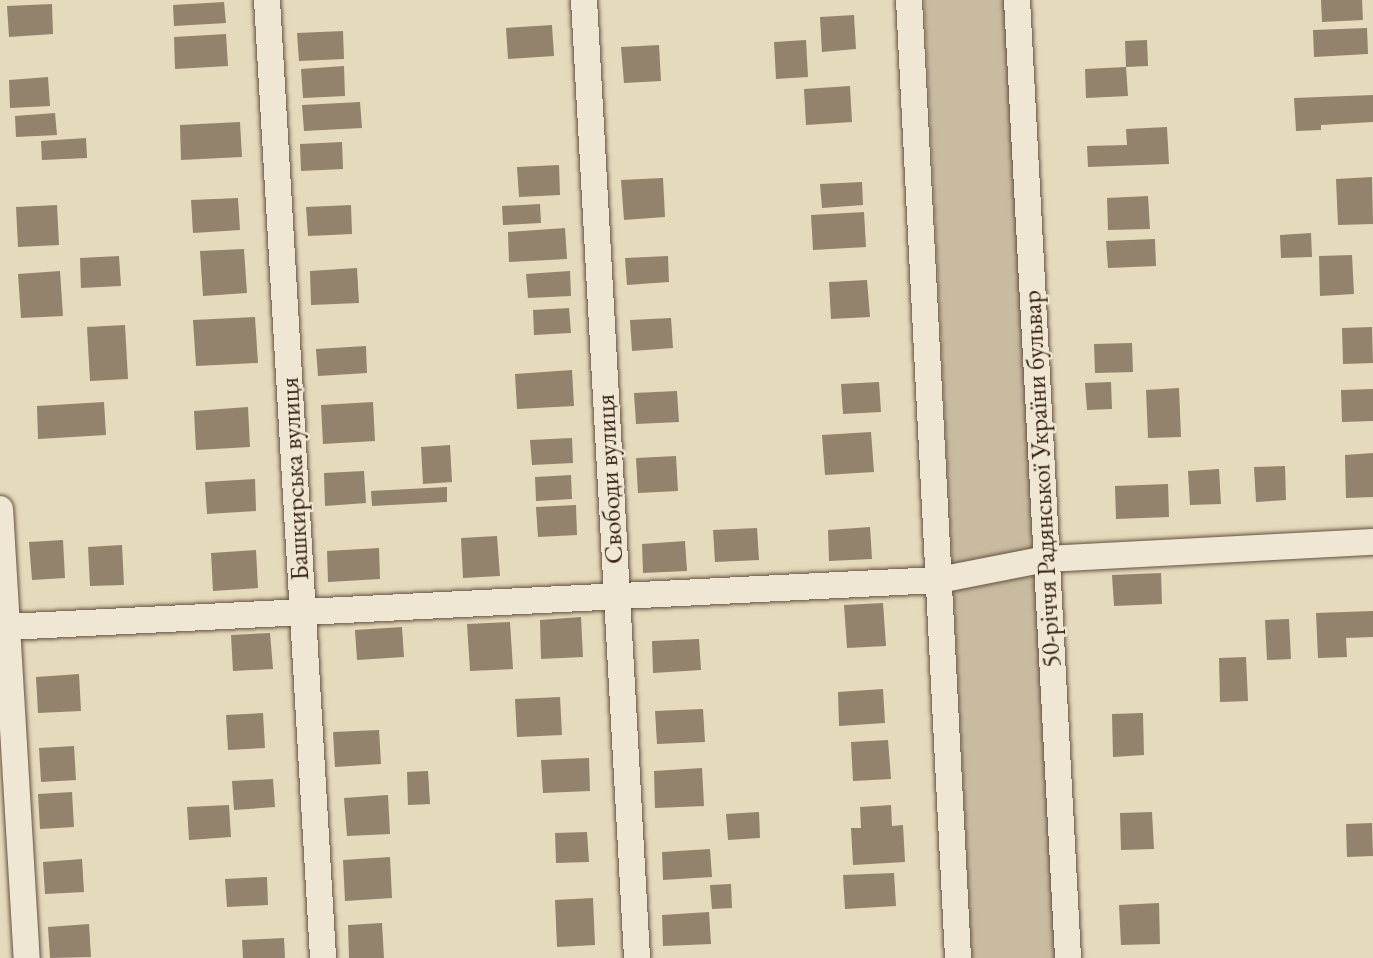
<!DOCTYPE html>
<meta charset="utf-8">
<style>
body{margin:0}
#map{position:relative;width:1373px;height:958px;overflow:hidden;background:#e6dabc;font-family:"EB Garamond",serif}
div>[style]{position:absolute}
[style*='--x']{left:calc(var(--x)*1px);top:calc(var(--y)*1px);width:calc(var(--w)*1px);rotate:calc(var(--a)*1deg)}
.green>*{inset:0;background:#c9bba0}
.building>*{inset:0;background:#93826c}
.roads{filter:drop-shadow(0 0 2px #645140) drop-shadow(0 0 2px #645140)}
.minor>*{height:26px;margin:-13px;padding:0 13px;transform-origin:13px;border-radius:13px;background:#efe7d3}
span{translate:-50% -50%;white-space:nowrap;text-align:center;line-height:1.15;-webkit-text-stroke:5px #efe7d3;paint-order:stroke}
.street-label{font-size:26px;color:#392316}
</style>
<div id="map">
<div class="green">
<div style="clip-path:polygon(924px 0,1011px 0,1060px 958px,972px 958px)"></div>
</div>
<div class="building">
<div style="clip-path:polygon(1321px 0,1362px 0,1363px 20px,1322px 22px)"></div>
<div style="clip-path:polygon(224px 2px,226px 23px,174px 26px,173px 5px)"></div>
<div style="clip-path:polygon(52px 4px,53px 34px,9px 37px,7px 6px)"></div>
<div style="clip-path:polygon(854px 15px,856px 49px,822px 52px,820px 17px)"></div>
<div style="clip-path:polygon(552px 25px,554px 56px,508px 59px,506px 28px)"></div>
<div style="clip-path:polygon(1367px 28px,1368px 54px,1314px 57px,1313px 30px)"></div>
<div style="clip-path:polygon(343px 31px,344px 59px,299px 61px,297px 33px)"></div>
<div style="clip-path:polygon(226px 34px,228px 66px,175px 69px,174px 37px)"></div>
<div style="clip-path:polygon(806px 40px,808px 77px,776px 79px,774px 42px)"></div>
<div style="clip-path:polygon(1147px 40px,1148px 66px,1126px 67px,1125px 41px)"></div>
<div style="clip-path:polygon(659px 45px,661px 81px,624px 83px,621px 47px)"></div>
<div style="clip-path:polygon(344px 66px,345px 96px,303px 98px,301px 69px)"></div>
<div style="clip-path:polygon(1126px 67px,1128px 96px,1086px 98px,1085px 69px)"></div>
<div style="clip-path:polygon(48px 77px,50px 106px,10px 108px,9px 80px)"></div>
<div style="clip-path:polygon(850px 86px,852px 122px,806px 125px,804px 89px)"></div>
<div style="clip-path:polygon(1373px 95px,1373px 122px,1321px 125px,1321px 130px,1296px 131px,1294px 98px)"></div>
<div style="clip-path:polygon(360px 102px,362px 128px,304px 131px,302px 105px)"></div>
<div style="clip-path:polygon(55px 113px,57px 135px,16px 137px,15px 116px)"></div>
<div style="clip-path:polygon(240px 122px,242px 157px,181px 160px,180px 125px)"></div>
<div style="clip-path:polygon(1167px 127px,1169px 164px,1088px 167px,1087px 146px,1127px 145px,1126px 129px)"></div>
<div style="clip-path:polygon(86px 138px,87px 158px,42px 160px,41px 141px)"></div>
<div style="clip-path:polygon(342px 142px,343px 169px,301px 171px,300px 144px)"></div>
<div style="clip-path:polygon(559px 165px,560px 195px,519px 197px,517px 167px)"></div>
<div style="clip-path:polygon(1372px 177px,1373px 224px,1338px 225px,1336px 179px)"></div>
<div style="clip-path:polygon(663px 178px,665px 217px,624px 220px,621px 180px)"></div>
<div style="clip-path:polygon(862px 182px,863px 205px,822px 208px,820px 184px)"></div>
<div style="clip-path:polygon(1148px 196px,1150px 229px,1108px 230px,1107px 198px)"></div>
<div style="clip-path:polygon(238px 198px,240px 230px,193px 233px,191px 200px)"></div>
<div style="clip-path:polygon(540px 204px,541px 223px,503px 225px,502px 206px)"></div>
<div style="clip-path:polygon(57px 205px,59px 245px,18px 247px,16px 207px)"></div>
<div style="clip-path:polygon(351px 205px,352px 234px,308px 236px,306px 207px)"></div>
<div style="clip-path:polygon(864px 212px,866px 247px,813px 250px,811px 215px)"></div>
<div style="clip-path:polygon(565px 228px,567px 259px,509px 262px,508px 232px)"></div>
<div style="clip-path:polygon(1311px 233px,1312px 257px,1281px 258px,1280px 235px)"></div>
<div style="clip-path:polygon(1155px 239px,1156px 266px,1108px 268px,1106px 241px)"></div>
<div style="clip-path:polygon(244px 249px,247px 293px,203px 296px,200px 251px)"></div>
<div style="clip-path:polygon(1352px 255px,1354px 294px,1320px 296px,1319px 256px)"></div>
<div style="clip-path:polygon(119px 256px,121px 286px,81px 288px,80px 258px)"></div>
<div style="clip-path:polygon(668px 256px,669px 282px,627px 285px,625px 258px)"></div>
<div style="clip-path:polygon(357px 268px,359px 303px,311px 305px,310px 271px)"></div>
<div style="clip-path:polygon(60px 271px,63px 316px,21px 318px,18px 274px)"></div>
<div style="clip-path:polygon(570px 271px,571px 296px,528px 298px,526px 274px)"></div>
<div style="clip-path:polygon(867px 280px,870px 317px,831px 319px,829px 282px)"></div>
<div style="clip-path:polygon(569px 308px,571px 333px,534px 335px,533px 310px)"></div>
<div style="clip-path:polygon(255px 317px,258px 363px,196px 366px,193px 320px)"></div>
<div style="clip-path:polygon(671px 318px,673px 348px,632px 351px,630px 320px)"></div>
<div style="clip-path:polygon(125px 325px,128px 379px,90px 381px,87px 327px)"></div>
<div style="clip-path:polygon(1372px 327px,1373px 363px,1343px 364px,1342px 328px)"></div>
<div style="clip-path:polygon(1132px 343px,1133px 372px,1095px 373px,1094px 344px)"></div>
<div style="clip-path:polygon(366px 346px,367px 373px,318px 376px,316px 349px)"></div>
<div style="clip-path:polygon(572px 370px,574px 406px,517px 409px,515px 374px)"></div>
<div style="clip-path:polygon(879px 382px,881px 412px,843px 414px,841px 384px)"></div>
<div style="clip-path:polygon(1111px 382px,1112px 409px,1087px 410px,1085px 383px)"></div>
<div style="clip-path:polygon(1179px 388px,1181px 437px,1148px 438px,1146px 390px)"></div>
<div style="clip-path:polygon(1373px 389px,1373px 421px,1342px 422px,1341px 390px)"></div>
<div style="clip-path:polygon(677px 391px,679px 422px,636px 424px,634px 393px)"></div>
<div style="clip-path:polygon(104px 402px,106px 435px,38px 439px,37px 406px)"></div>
<div style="clip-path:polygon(373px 402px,375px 441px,323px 444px,321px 405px)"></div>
<div style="clip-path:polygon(248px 407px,250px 447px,196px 450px,194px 411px)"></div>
<div style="clip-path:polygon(871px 432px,874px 472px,825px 475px,822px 435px)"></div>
<div style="clip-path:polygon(572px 438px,573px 463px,532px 465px,530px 440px)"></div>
<div style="clip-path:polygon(450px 445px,452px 482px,423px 484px,421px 447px)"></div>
<div style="clip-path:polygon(1373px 453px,1373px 497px,1346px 498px,1345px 455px)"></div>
<div style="clip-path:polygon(676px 456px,678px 491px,638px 493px,636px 458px)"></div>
<div style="clip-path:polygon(1285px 466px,1286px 500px,1256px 502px,1254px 467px)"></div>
<div style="clip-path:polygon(1219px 469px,1221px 504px,1190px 505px,1188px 471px)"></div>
<div style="clip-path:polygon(364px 471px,366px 503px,325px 506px,324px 473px)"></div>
<div style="clip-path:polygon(571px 475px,572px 499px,536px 501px,535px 477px)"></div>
<div style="clip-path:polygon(255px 479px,256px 511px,207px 514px,205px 482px)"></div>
<div style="clip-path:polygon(1168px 484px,1169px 517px,1116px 519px,1115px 486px)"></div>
<div style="clip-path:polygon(447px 487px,447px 502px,372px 506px,371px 491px)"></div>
<div style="clip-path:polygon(576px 505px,577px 535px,538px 537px,536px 507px)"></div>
<div style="clip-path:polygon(870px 527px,872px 559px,829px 561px,828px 530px)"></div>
<div style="clip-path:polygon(757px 528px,759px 560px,715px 562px,713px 530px)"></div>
<div style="clip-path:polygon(497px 536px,500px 576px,463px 578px,461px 538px)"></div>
<div style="clip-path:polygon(63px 540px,65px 578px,32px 580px,29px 542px)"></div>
<div style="clip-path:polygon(685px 541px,687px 571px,643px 573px,642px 544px)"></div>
<div style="clip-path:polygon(122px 545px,124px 585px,90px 586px,88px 547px)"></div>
<div style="clip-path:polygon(379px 548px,380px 579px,328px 582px,327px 551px)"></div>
<div style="clip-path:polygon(256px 550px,258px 588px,213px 591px,211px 553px)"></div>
<div style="clip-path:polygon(1161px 573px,1162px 604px,1114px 606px,1112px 575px)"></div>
<div style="clip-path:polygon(883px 603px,886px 646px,847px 648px,844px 605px)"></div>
<div style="clip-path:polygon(1373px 611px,1373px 637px,1346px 638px,1347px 657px,1318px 658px,1316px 613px)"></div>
<div style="clip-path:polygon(581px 617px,583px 657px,541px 659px,540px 620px)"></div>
<div style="clip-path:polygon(1289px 619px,1291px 659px,1267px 660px,1265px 620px)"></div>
<div style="clip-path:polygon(510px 622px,513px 669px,470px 671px,467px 624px)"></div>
<div style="clip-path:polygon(402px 627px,404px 657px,357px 660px,355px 630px)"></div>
<div style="clip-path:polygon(270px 633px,273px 669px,233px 671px,231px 635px)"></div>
<div style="clip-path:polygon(699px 639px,701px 670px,653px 673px,652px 641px)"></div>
<div style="clip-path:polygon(1246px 657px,1248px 701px,1220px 702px,1219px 658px)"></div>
<div style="clip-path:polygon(79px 674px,81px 711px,38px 713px,36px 677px)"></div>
<div style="clip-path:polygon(883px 689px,885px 723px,839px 726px,838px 692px)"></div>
<div style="clip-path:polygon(560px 697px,562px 735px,517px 737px,515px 699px)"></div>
<div style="clip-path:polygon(703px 709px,705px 742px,657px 744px,655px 711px)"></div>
<div style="clip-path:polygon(263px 713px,265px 748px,228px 750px,226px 715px)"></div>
<div style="clip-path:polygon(1143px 713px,1144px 755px,1113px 757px,1112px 714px)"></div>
<div style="clip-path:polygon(379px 730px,381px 764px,335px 767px,333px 732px)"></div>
<div style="clip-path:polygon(888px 740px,891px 779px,853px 781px,851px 742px)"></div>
<div style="clip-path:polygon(74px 746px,76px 780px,41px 782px,39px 748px)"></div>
<div style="clip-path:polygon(589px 758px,590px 791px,543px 793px,541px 760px)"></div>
<div style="clip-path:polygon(702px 768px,704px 806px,655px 808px,654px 771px)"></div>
<div style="clip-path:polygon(428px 771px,430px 804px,408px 805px,407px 772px)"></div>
<div style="clip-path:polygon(273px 779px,275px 807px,234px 810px,232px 781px)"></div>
<div style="clip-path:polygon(72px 792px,74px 827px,40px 829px,38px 794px)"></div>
<div style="clip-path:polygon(388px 795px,390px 834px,347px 836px,344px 798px)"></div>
<div style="clip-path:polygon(229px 805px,231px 837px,189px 840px,187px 807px)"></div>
<div style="clip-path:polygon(891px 805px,892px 826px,903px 825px,905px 862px,853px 865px,851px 828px,861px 828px,860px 807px)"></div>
<div style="clip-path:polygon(759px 812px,760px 838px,728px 840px,726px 814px)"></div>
<div style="clip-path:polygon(1152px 812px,1154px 849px,1121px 850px,1120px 813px)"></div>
<div style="clip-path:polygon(1372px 823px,1373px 856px,1347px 857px,1346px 824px)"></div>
<div style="clip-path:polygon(587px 832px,589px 862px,556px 863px,555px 833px)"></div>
<div style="clip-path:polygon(710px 849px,712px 877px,663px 880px,662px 852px)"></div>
<div style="clip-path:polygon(390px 857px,392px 898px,345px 901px,343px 860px)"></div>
<div style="clip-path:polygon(82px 859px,84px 892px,45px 894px,43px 862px)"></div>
<div style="clip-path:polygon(894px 873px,896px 906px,845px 909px,843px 875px)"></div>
<div style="clip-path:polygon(267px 877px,268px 905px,227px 907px,225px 879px)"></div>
<div style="clip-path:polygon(731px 884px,732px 908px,712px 909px,710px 885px)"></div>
<div style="clip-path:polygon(593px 898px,595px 945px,557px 947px,555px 900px)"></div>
<div style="clip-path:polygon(1159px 903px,1160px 944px,1121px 945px,1119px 905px)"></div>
<div style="clip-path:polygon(709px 912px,711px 944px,663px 946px,662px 915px)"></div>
<div style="clip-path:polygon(382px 923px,384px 958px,349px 958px,348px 925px)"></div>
<div style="clip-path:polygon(89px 924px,91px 957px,50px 958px,48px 927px)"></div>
<div style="clip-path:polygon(284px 938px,285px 958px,243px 958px,242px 940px)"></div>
</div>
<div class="roads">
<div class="minor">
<div style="--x:267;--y:0;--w:960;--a:86.65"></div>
<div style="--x:584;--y:0;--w:959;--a:86.83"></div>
<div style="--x:909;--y:0;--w:959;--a:87.07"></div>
<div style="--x:1017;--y:0;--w:959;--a:86.95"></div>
<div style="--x:0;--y:509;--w:450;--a:86.6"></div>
<div style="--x:7;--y:627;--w:933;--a:-2.89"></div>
<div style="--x:939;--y:580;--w:109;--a:-11.1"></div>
<div style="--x:1046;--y:559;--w:327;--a:-3"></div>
</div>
</div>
<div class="street-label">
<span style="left:295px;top:479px;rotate:-93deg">Башкирська вулиця</span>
<span style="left:610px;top:479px;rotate:-93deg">Свободи вулиця</span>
<span style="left:1042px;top:479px;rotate:-93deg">50-річчя Радянської України бульвар</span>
</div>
</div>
